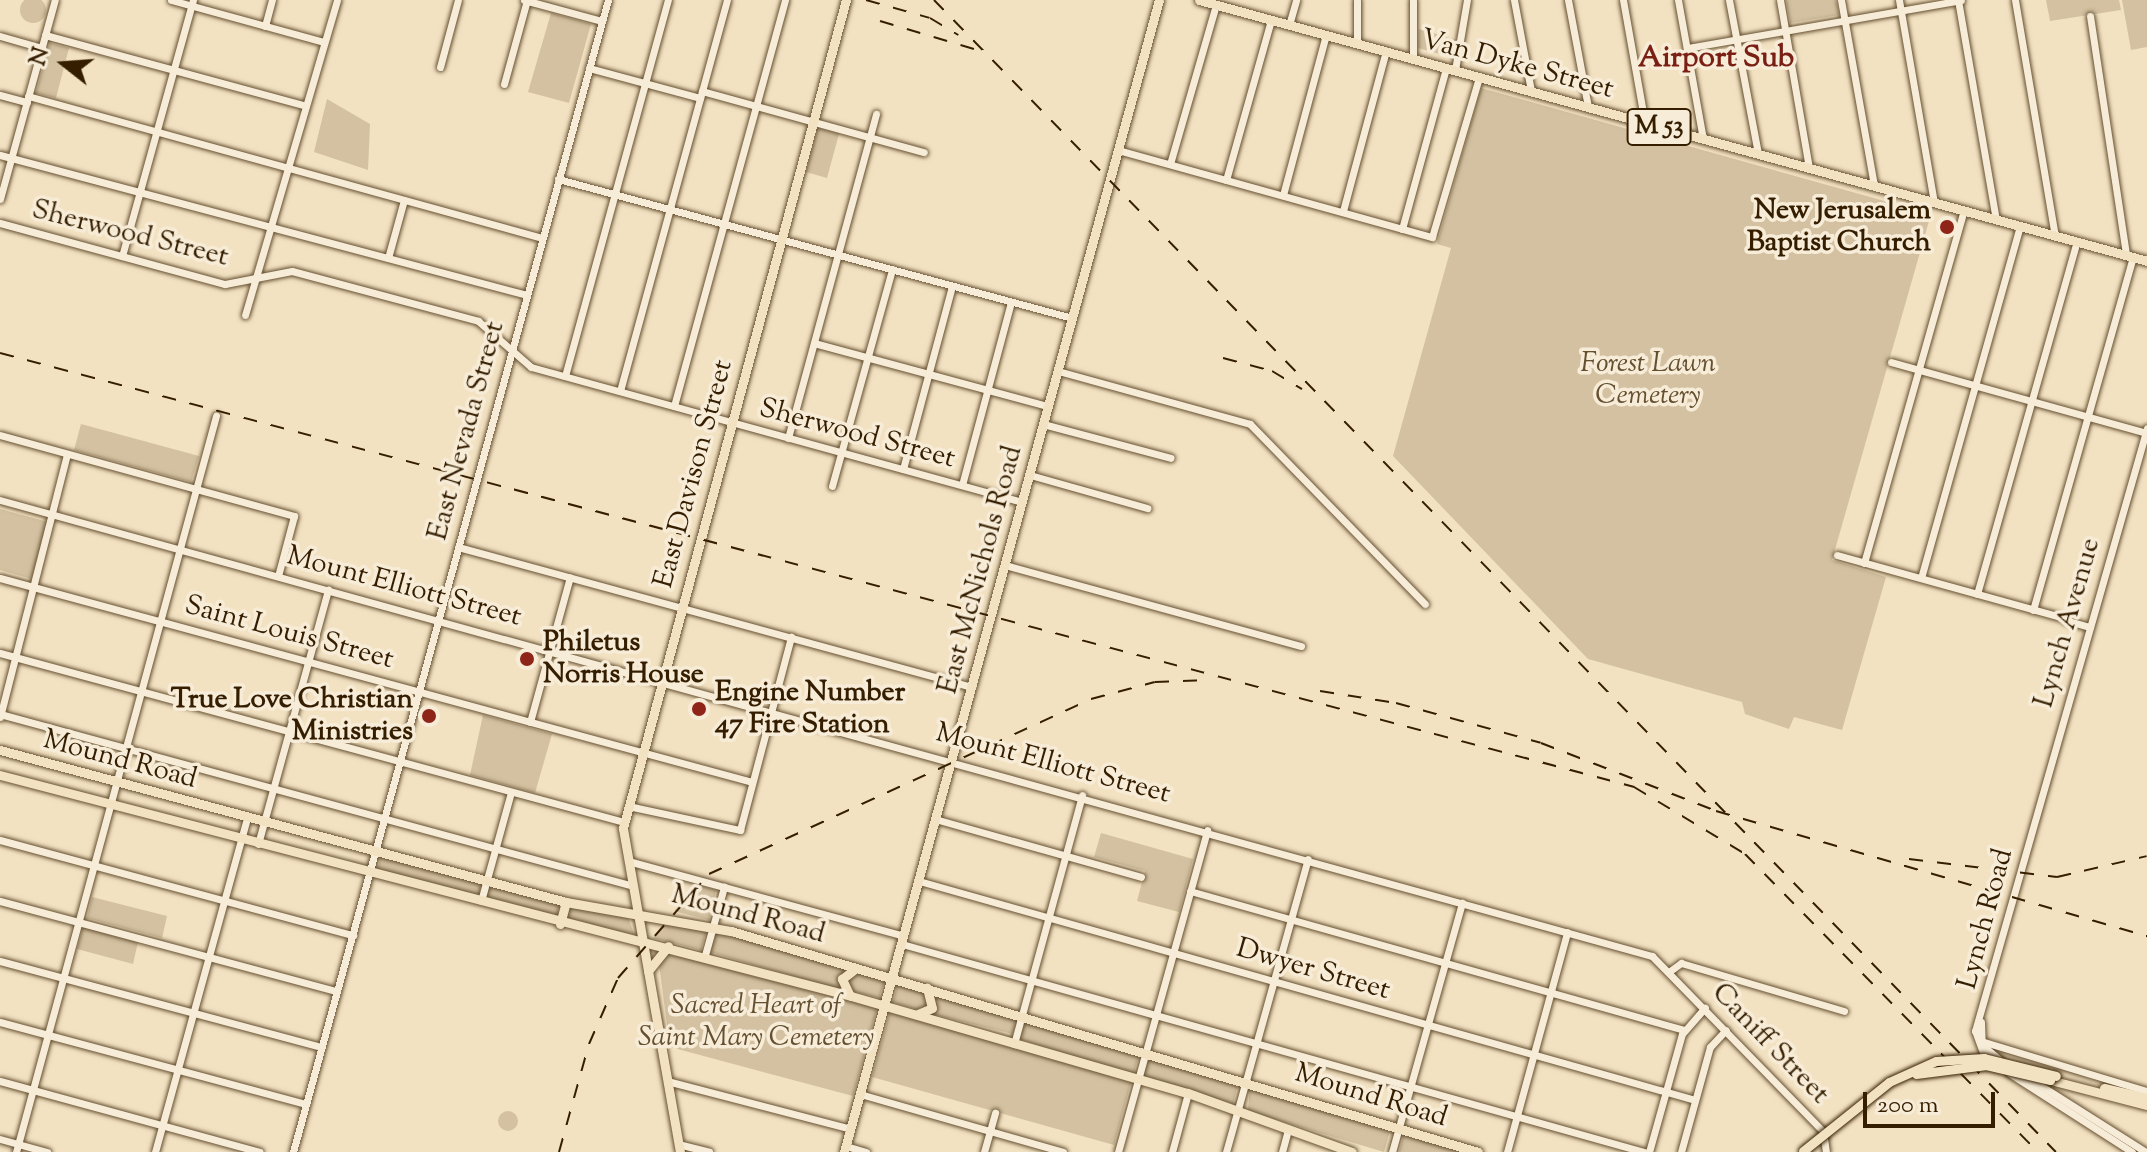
<!DOCTYPE html>
<style>
body{margin:0}
#map{position:relative;width:2147px;height:1152px;overflow:hidden;background:#f3e2c2;font-family:"Sorts Mill Goudy",serif}
div>[style]{position:absolute}
[style*='--x']{left:calc(var(--x)*1px);top:calc(var(--y)*1px);width:calc(var(--w)*1px);rotate:calc(var(--a)*1deg)}
.green>*{inset:0;background:#d3c1a1}
.round{border-radius:50%}
.roads{filter:drop-shadow(0 0 2px #644f30) drop-shadow(0 0 2px #644f30)}
.minor>*{height:7px;margin:-3.5px;padding:0 3.5px;transform-origin:3.5px;border-radius:3.5px;background:#f7ecd7}
.major>*{height:9px;margin:-4.5px;padding:0 4.5px;transform-origin:4.5px;border-radius:4.5px;background:#f3e2c2}
.rail>*{height:2px;margin-top:-1px;transform-origin:0;background:repeating-linear-gradient(90deg,#351e00 0 14px,transparent 0 28px)}
.bridges{filter:drop-shadow(0 0 2px #351e00) drop-shadow(0 0 2px #351e00)}
.major-bridge>*{height:9px;margin:-4.5px;padding:0 4.5px;transform-origin:4.5px;border-radius:4.5px;background:#f3e2c2}
.dots>*{width:22px;height:22px;translate:-50% -50%;box-sizing:border-box;border:4px solid #f7ecd7;border-radius:50%}
span{translate:-50% -50%;white-space:nowrap;text-align:center;line-height:1.15;-webkit-text-stroke:7px #f7ecd7;paint-order:stroke}
.shield-label span{padding:2px 6px;background:#f7ecd7;border:2px solid;border-radius:6px;-webkit-text-stroke-width:0}
.shield-label{font-size:26px;color:#351e00;font-weight:700}
.street-label{font-size:28px;color:#351e00}
.poi-label{font-size:28px;color:#351e00;font-weight:700}
.right{translate:-100% -50%;text-align:right}
.left{translate:0 -50%;text-align:left}
.park-label{font-size:28px;color:#644f30;font-style:italic}
.neighbourhood-label{font-size:30px;color:#7a1f14;font-weight:700}
.north{position:absolute;left:24px;top:24px;width:80px;height:80px;-webkit-text-stroke:6px #f7ecd7;paint-order:stroke;rotate:287deg;font-size:22px;font-weight:700;line-height:32px;text-align:center;color:#351e00}
.north::after{content:'';display:block;margin:auto;width:28px;height:36px;background:#351e00;clip-path:polygon(50% 0,100% 100%,50% 72%,0 100%)}
.scale{position:absolute;left:1863px;top:1092px;width:132px;height:36px;box-sizing:border-box;border:4px solid #351e00;border-top:0;padding-left:10px;font-size:24px;line-height:28px;white-space:nowrap;color:#351e00;-webkit-text-stroke:6px #f7ecd7;paint-order:stroke}
</style>
<div id="map">
<div class="green">
<div class="round" style="left:20px;top:-3px;width:26px;height:26px"></div>
<div style="clip-path:polygon(1786px 0,1836px 0,1839px 15px,1790px 23px)"></div>
<div style="clip-path:polygon(2046px 0,2119px 0,2121px 10px,2050px 21px)"></div>
<div style="clip-path:polygon(2122px 0,2147px 0,2147px 47px,2131px 50px)"></div>
<div style="clip-path:polygon(551px 13px,591px 24px,569px 103px,528px 92px)"></div>
<div style="clip-path:polygon(1419px 29px,1457px 40px,1454px 58px,1418px 48px)"></div>
<div style="clip-path:polygon(50px 43px,69px 48px,56px 98px,36px 93px)"></div>
<div style="clip-path:polygon(1481px 88px,1931px 214px,1832px 560px,1886px 577px,1842px 730px,1794px 717px,1789px 729px,1745px 714px,1742px 702px,1588px 659px,1393px 456px,1451px 248px,1437px 244px)"></div>
<div style="clip-path:polygon(327px 99px,370px 124px,368px 170px,314px 152px)"></div>
<div style="clip-path:polygon(818px 128px,839px 134px,827px 178px,806px 172px)"></div>
<div style="clip-path:polygon(81px 424px,199px 456px,191px 482px,74px 450px)"></div>
<div style="clip-path:polygon(0 509px,48px 522px,32px 579px,0 570px)"></div>
<div style="clip-path:polygon(483px 715px,552px 734px,535px 793px,470px 775px)"></div>
<div style="clip-path:polygon(1101px 833px,1193px 859px,1179px 912px,1137px 901px,1145px 871px,1094px 857px)"></div>
<div style="clip-path:polygon(381px 856px,481px 883px,479px 896px,377px 871px)"></div>
<div style="clip-path:polygon(698px 885px,716px 890px,709px 920px,674px 911px)"></div>
<div style="clip-path:polygon(489px 886px,559px 904px,557px 917px,485px 899px)"></div>
<div style="clip-path:polygon(92px 897px,167px 916px,162px 938px,87px 918px)"></div>
<div style="clip-path:polygon(569px 907px,628px 917px,634px 934px,566px 921px)"></div>
<div style="clip-path:polygon(671px 919px,707px 928px,701px 950px,653px 938px)"></div>
<div style="clip-path:polygon(83px 927px,138px 942px,133px 964px,77px 949px)"></div>
<div style="clip-path:polygon(716px 931px,846px 968px,841px 990px,710px 952px)"></div>
<div style="clip-path:polygon(668px 952px,877px 1008px,853px 1096px,670px 1047px,659px 964px)"></div>
<div style="clip-path:polygon(853px 970px,885px 979px,879px 998px,852px 991px,846px 978px)"></div>
<div style="clip-path:polygon(898px 983px,927px 990px,932px 1003px,921px 1011px,893px 1002px)"></div>
<div style="clip-path:polygon(935px 993px,1017px 1020px,1013px 1034px,932px 1014px)"></div>
<div style="clip-path:polygon(890px 1012px,1131px 1082px,1114px 1145px,872px 1077px)"></div>
<div style="clip-path:polygon(1023px 1021px,1140px 1052px,1133px 1075px,1019px 1039px)"></div>
<div style="clip-path:polygon(1149px 1056px,1239px 1081px,1233px 1104px,1143px 1077px)"></div>
<div style="clip-path:polygon(1250px 1085px,1392px 1124px,1384px 1152px,1248px 1111px)"></div>
<div class="round" style="left:498px;top:1111px;width:20px;height:20px"></div>
<div style="clip-path:polygon(1405px 1130px,1471px 1152px,1399px 1152px)"></div>
</div>
<div class="roads">
<div class="minor">
<div style="--x:171;--y:0;--w:159;--a:15.4"></div>
<div style="--x:524;--y:0;--w:81;--a:15.1"></div>
<div style="--x:1514;--y:0;--w:93;--a:79.4"></div>
<div style="--x:1568;--y:0;--w:109;--a:79.4"></div>
<div style="--x:1623;--y:0;--w:125;--a:79.9"></div>
<div style="--x:1678;--y:0;--w:141;--a:79.8"></div>
<div style="--x:1729;--y:0;--w:157;--a:79.3"></div>
<div style="--x:1780;--y:0;--w:170;--a:80.2"></div>
<div style="--x:1841;--y:0;--w:189;--a:79.9"></div>
<div style="--x:1899;--y:0;--w:205;--a:80.2"></div>
<div style="--x:1958;--y:0;--w:222;--a:80.2"></div>
<div style="--x:2015;--y:0;--w:239;--a:80.4"></div>
<div style="--x:2090;--y:16;--w:242;--a:81.4"></div>
<div style="--x:1289;--y:25;--w:26;--a:-74"></div>
<div style="--x:265;--y:26;--w:27;--a:-75"></div>
<div style="--x:45;--y:35;--w:266;--a:15.2"></div>
<div style="--x:0;--y:36;--w:44;--a:15.9"></div>
<div style="--x:1357;--y:43;--w:43;--a:-90"></div>
<div style="--x:1687;--y:48;--w:278;--a:-9.9"></div>
<div style="--x:1413;--y:59;--w:59;--a:-90"></div>
<div style="--x:440;--y:67;--w:69;--a:-75"></div>
<div style="--x:589;--y:68;--w:115;--a:15.1"></div>
<div style="--x:1455;--y:70;--w:71;--a:-80.3"></div>
<div style="--x:504;--y:84;--w:87;--a:-74.7"></div>
<div style="--x:702;--y:91;--w:230;--a:15.4"></div>
<div style="--x:0;--y:95;--w:28;--a:15"></div>
<div style="--x:28;--y:96;--w:533;--a:15.44"></div>
<div style="--x:1118;--y:150;--w:326;--a:15.5"></div>
<div style="--x:1432;--y:237;--w:167;--a:-73.6"></div>
<div style="--x:0;--y:155;--w:545;--a:14.88"></div>
<div style="--x:1170;--y:164;--w:166;--a:-73.9"></div>
<div style="--x:558;--y:179;--w:532;--a:15.13"></div>
<div style="--x:1226;--y:180;--w:166;--a:-74.3"></div>
<div style="--x:1283;--y:195;--w:166;--a:-75"></div>
<div style="--x:0;--y:199;--w:206;--a:-74.6"></div>
<div style="--x:1343;--y:211;--w:166;--a:-75"></div>
<div style="--x:0;--y:223;--w:233;--a:15.2"></div>
<div style="--x:225;--y:284;--w:68;--a:-11"></div>
<div style="--x:292;--y:271;--w:193;--a:15"></div>
<div style="--x:478;--y:321;--w:70;--a:41"></div>
<div style="--x:531;--y:367;--w:509;--a:15.37"></div>
<div style="--x:1402;--y:229;--w:167;--a:-74.7"></div>
<div style="--x:122;--y:256;--w:266;--a:-74.5"></div>
<div style="--x:388;--y:258;--w:60;--a:-74.6"></div>
<div style="--x:245;--y:315;--w:328;--a:-73.7"></div>
<div style="--x:814;--y:343;--w:242;--a:15.1"></div>
<div style="--x:1891;--y:362;--w:266;--a:15.5"></div>
<div style="--x:1058;--y:371;--w:199;--a:15.4"></div>
<div style="--x:1250;--y:424;--w:251;--a:45.8"></div>
<div style="--x:565;--y:376;--w:390;--a:-74.7"></div>
<div style="--x:620;--y:391;--w:405;--a:-74.7"></div>
<div style="--x:674;--y:406;--w:421;--a:-74.7"></div>
<div style="--x:1043;--y:424;--w:132;--a:14.9"></div>
<div style="--x:0;--y:435;--w:305;--a:15.4"></div>
<div style="--x:294;--y:516;--w:62;--a:104.9"></div>
<div style="--x:788;--y:438;--w:336;--a:-74.8"></div>
<div style="--x:903;--y:469;--w:189;--a:-75"></div>
<div style="--x:1030;--y:475;--w:122;--a:15.8"></div>
<div style="--x:962;--y:485;--w:189;--a:-75"></div>
<div style="--x:832;--y:486;--w:225;--a:-74.5"></div>
<div style="--x:0;--y:500;--w:1714;--a:15.43"></div>
<div style="--x:1652;--y:956;--w:245;--a:45.7"></div>
<div style="--x:1823;--y:1131;--w:21;--a:82"></div>
<div style="--x:458;--y:547;--w:533;--a:15.24"></div>
<div style="--x:1837;--y:555;--w:231;--a:15.5"></div>
<div style="--x:1864;--y:563;--w:367;--a:-74.2"></div>
<div style="--x:1005;--y:565;--w:307;--a:15.3"></div>
<div style="--x:0;--y:578;--w:779;--a:15.18"></div>
<div style="--x:1921;--y:578;--w:366;--a:-74.3"></div>
<div style="--x:1977;--y:594;--w:367;--a:-74.2"></div>
<div style="--x:2033;--y:610;--w:367;--a:-74.2"></div>
<div style="--x:2065;--y:620;--w:26;--a:16"></div>
<div style="--x:0;--y:653;--w:646;--a:15.15"></div>
<div style="--x:0;--y:714;--w:656;--a:15.2"></div>
<div style="--x:0;--y:717;--w:271;--a:-75.7"></div>
<div style="--x:530;--y:722;--w:150;--a:-74.6"></div>
<div style="--x:628;--y:806;--w:115;--a:12.1"></div>
<div style="--x:740;--y:830;--w:200;--a:-75.2"></div>
<div style="--x:935;--y:819;--w:214;--a:15.7"></div>
<div style="--x:0;--y:840;--w:366;--a:15.1"></div>
<div style="--x:258;--y:844;--w:264;--a:-74.6"></div>
<div style="--x:628;--y:861;--w:286;--a:15.2"></div>
<div style="--x:919;--y:881;--w:806;--a:15.76"></div>
<div style="--x:1190;--y:891;--w:513;--a:15.72"></div>
<div style="--x:0;--y:901;--w:349;--a:15"></div>
<div style="--x:481;--y:901;--w:113;--a:-74.6"></div>
<div style="--x:902;--y:944;--w:771;--a:15.66"></div>
<div style="--x:705;--y:955;--w:71;--a:-74.4"></div>
<div style="--x:0;--y:961;--w:333;--a:15"></div>
<div style="--x:1670;--y:971;--w:14;--a:-36"></div>
<div style="--x:1681;--y:963;--w:170;--a:16.4"></div>
<div style="--x:0;--y:1022;--w:317;--a:15"></div>
<div style="--x:1981;--y:1022;--w:23;--a:88"></div>
<div style="--x:1982;--y:1045;--w:23;--a:40"></div>
<div style="--x:1981;--y:1041;--w:173;--a:16.8"></div>
<div style="--x:1014;--y:1044;--w:258;--a:-74.7"></div>
<div style="--x:1985;--y:1058;--w:29;--a:-110"></div>
<div style="--x:1975;--y:1031;--w:627;--a:-74.08"></div>
<div style="--x:2009;--y:1073;--w:146;--a:32.7"></div>
<div style="--x:2024;--y:1075;--w:144;--a:32.3"></div>
<div style="--x:0;--y:1081;--w:269;--a:15.3"></div>
<div style="--x:667;--y:1081;--w:190;--a:14.6"></div>
<div style="--x:860;--y:1094;--w:211;--a:15.9"></div>
<div style="--x:0;--y:1139;--w:49;--a:15.5"></div>
<div style="--x:678;--y:1144;--w:32;--a:14"></div>
<div style="--x:846;--y:1146;--w:21;--a:17"></div>
<div style="--x:16;--y:1152;--w:763;--a:-74.8"></div>
<div style="--x:155;--y:1152;--w:347;--a:-74.6"></div>
<div style="--x:293;--y:1152;--w:1194;--a:-74.71"></div>
<div style="--x:984;--y:1152;--w:41;--a:-74.2"></div>
<div style="--x:1118;--y:1152;--w:334;--a:-74.5"></div>
<div style="--x:1172;--y:1152;--w:61;--a:-74.8"></div>
<div style="--x:1226;--y:1152;--w:304;--a:-74.4"></div>
<div style="--x:1282;--y:1152;--w:23;--a:-75"></div>
<div style="--x:1392;--y:1152;--w:259;--a:-74.3"></div>
<div style="--x:1507;--y:1152;--w:228;--a:-74.7"></div>
<div style="--x:1649;--y:1152;--w:123;--a:-74.4"></div>
<div style="--x:1682;--y:1034;--w:35;--a:-49"></div>
<div style="--x:1681;--y:1152;--w:109;--a:-74.6"></div>
<div style="--x:1710;--y:1047;--w:23;--a:-47"></div>
</div>
<div class="major">
<div style="--x:1199;--y:0;--w:983;--a:15.39"></div>
<div style="--x:0;--y:750;--w:586;--a:15.03"></div>
<div style="--x:566;--y:902;--w:168;--a:10"></div>
<div style="--x:731;--y:931;--w:779;--a:16.48"></div>
<div style="--x:0;--y:775;--w:879;--a:14.56"></div>
<div style="--x:851;--y:996;--w:351;--a:16.1"></div>
<div style="--x:1188;--y:1093;--w:174;--a:19.8"></div>
<div style="--x:560;--y:924;--w:23;--a:-75"></div>
<div style="--x:648;--y:971;--w:32;--a:-51"></div>
<div style="--x:849;--y:994;--w:17;--a:-115"></div>
<div style="--x:842;--y:979;--w:18;--a:-38"></div>
<div style="--x:918;--y:1014;--w:15;--a:-23"></div>
<div style="--x:932;--y:1008;--w:21;--a:-104"></div>
<div style="--x:2054;--y:1081;--w:96;--a:14.5"></div>
<div style="--x:2104;--y:1088;--w:44;--a:13.1"></div>
<div style="--x:680;--y:1152;--w:329;--a:-100"></div>
<div style="--x:623;--y:828;--w:858;--a:-74.93"></div>
<div style="--x:844;--y:1152;--w:1194;--a:-74.71"></div>
</div>
</div>
<div class="rail">
<div style="--x:866;--y:0;--w:66;--a:15.7"></div>
<div style="--x:930;--y:18;--w:33;--a:31"></div>
<div style="--x:934;--y:0;--w:1608;--a:45.76"></div>
<div style="--x:880;--y:21;--w:98;--a:16.6"></div>
<div style="--x:0;--y:353;--w:1691;--a:14.87"></div>
<div style="--x:1634;--y:787;--w:130;--a:31.1"></div>
<div style="--x:1745;--y:854;--w:418;--a:45.5"></div>
<div style="--x:1223;--y:358;--w:51;--a:14.9"></div>
<div style="--x:1272;--y:371;--w:35;--a:31"></div>
<div style="--x:1320;--y:691;--w:77;--a:9"></div>
<div style="--x:1396;--y:703;--w:150;--a:15.4"></div>
<div style="--x:1541;--y:743;--w:188;--a:21.2"></div>
<div style="--x:1716;--y:811;--w:449;--a:16.2"></div>
<div style="--x:1909;--y:859;--w:149;--a:6.9"></div>
<div style="--x:2057;--y:877;--w:92;--a:-13.1"></div>
<div style="--x:559;--y:1152;--w:112;--a:-74.5"></div>
<div style="--x:589;--y:1044;--w:72;--a:-66.3"></div>
<div style="--x:618;--y:978;--w:138;--a:-48.8"></div>
<div style="--x:709;--y:874;--w:420;--a:-24.6"></div>
<div style="--x:1091;--y:699;--w:66;--a:-14.9"></div>
<div style="--x:1155;--y:682;--w:54;--a:-2.1"></div>
</div>
<div class="bridges">
<div class="major-bridge">
<div style="--x:1916;--y:1074;--w:71;--a:-7.3"></div>
<div style="--x:1986;--y:1065;--w:66;--a:13.2"></div>
<div style="--x:1803;--y:1151;--w:110;--a:-38.7"></div>
<div style="--x:1889;--y:1082;--w:51;--a:-24.1"></div>
<div style="--x:1936;--y:1061;--w:48;--a:-3.6"></div>
<div style="--x:1984;--y:1058;--w:74;--a:14"></div>
</div>
</div>
<div class="dots">
<div style="left:1947px;top:227px;background:#8f2418"></div>
<div style="left:527px;top:659px;background:#8f2418"></div>
<div style="left:699px;top:709px;background:#8f2418"></div>
<div style="left:429px;top:716px;background:#8f2418"></div>
</div>
<div class="shield-label">
<span style="left:1659px;top:127px">M 53</span>
</div>
<div class="street-label">
<span style="left:1517px;top:65px;rotate:15deg">Van Dyke Street</span>
<span style="left:130px;top:234px;rotate:14deg">Sherwood Street</span>
<span style="left:467px;top:431px;rotate:-75deg">East Nevada Street</span>
<span style="left:857px;top:434px;rotate:15deg">Sherwood Street</span>
<span style="left:694px;top:474px;rotate:-75deg">East Davison Street</span>
<span style="left:981px;top:570px;rotate:-75deg">East McNichols Road</span>
<span style="left:404px;top:587px;rotate:15deg">Mount Elliott Street</span>
<span style="left:2068px;top:623px;rotate:-74deg">Lynch Avenue</span>
<span style="left:289px;top:633px;rotate:15deg">Saint Louis Street</span>
<span style="left:120px;top:760px;rotate:15deg">Mound Road</span>
<span style="left:1053px;top:764px;rotate:15deg">Mount Elliott Street</span>
<span style="left:748px;top:915px;rotate:15deg">Mound Road</span>
<span style="left:1986px;top:919px;rotate:-75deg">Lynch Road</span>
<span style="left:1313px;top:970px;rotate:16deg">Dwyer Street</span>
<span style="left:1770px;top:1044px;rotate:46deg">Caniff Street</span>
<span style="left:1371px;top:1096px;rotate:17deg">Mound Road</span>
</div>
<div class="poi-label">
<span class="right" style="left:1931px;top:227px">New Jerusalem<br>Baptist Church</span>
<span class="left" style="left:543px;top:659px">Philetus<br>Norris House</span>
<span class="left" style="left:715px;top:709px">Engine Number<br>47 Fire Station</span>
<span class="right" style="left:413px;top:716px">True Love Christian<br>Ministries</span>
</div>
<div class="park-label">
<span style="left:1648px;top:380px">Forest Lawn<br>Cemetery</span>
<span style="left:756px;top:1022px">Sacred Heart of<br>Saint Mary Cemetery</span>
</div>
<div class="neighbourhood-label">
<span style="left:1716px;top:59px">Airport Sub</span>
</div>
<div class="north">N</div>
<div class="scale">200 m</div>
</div>
